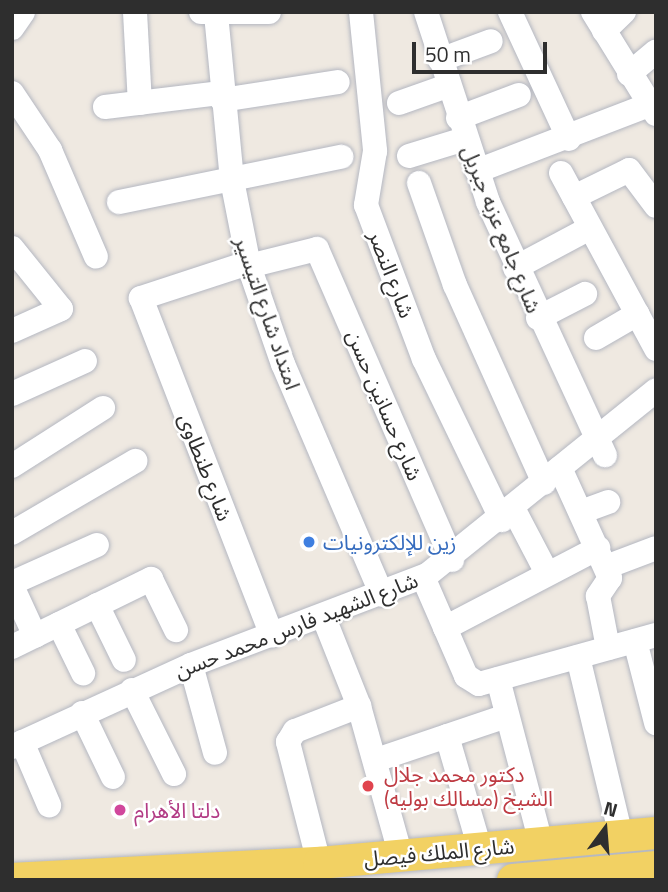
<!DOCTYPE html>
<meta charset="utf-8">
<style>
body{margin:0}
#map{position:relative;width:668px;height:892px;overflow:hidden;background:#efe9e1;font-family:"Titillium Web","Noto Sans Arabic",sans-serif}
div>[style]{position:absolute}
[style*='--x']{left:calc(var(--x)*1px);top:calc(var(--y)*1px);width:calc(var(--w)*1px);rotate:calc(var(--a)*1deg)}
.roads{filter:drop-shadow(0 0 2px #b4b7c1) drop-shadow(0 0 2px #b4b7c1)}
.minor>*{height:24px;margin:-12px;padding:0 12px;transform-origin:12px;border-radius:12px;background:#fff}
.major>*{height:32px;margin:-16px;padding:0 16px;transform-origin:16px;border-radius:16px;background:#f2d163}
.dots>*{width:19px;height:19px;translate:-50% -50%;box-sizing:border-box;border:4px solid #fff;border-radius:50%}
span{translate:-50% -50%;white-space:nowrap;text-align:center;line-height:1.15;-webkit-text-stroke:5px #fff;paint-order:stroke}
.street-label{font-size:21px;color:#2e2e2e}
.shop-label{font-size:21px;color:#366cbe}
.left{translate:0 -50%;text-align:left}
.health-label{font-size:21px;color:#be3a42}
.hotel-label{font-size:21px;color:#b23c85}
.frame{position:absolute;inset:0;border:14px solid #2e2e2e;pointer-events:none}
.north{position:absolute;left:570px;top:794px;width:70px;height:70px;-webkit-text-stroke:5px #fff;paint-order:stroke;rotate:16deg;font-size:19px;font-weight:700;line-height:28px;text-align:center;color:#2e2e2e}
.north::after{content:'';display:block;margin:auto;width:24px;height:32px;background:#2e2e2e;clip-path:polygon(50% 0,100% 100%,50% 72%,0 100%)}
.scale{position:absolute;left:412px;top:42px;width:135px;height:32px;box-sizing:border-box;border:4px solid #2e2e2e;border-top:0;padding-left:9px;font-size:21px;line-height:24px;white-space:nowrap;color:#2e2e2e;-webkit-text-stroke:5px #fff;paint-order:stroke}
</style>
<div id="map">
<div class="roads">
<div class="minor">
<div style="--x:135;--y:12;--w:91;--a:86.9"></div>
<div style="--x:201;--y:12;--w:68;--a:0"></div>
<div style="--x:361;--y:12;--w:140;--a:84.2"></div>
<div style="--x:375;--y:151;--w:55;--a:99.5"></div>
<div style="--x:366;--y:205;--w:165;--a:69.4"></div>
<div style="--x:424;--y:359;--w:179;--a:64.2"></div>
<div style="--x:426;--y:12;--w:200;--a:71.9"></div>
<div style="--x:488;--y:202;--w:279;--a:65.2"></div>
<div style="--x:510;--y:12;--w:140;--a:65.1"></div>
<div style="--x:593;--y:12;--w:120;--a:58.3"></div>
<div style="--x:216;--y:14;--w:167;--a:84.5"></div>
<div style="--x:232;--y:180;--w:88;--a:78.8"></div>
<div style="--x:249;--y:266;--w:104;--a:70.9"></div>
<div style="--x:283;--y:364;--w:251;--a:66.8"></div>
<div style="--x:12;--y:28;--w:19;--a:-55"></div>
<div style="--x:604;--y:31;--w:28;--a:-44"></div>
<div style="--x:440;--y:60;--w:54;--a:-20.4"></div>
<div style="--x:629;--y:74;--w:35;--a:-40"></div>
<div style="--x:12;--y:93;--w:69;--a:56.3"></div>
<div style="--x:50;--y:150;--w:116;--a:66.7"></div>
<div style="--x:222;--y:100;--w:117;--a:-8.8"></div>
<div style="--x:399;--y:103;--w:51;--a:-19.5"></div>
<div style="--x:105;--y:107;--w:117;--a:-6.9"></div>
<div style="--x:458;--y:118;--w:65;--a:-20.7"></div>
<div style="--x:409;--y:156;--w:59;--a:-16.9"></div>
<div style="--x:477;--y:171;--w:184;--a:-21"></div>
<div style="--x:561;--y:173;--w:200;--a:61.6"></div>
<div style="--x:419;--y:183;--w:108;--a:70.6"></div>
<div style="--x:455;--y:285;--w:217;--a:65.8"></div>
<div style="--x:574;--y:197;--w:61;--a:-26.1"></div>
<div style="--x:629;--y:170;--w:45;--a:53.1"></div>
<div style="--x:119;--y:202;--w:227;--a:-11.5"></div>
<div style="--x:12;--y:248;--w:78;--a:51.2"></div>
<div style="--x:61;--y:309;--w:54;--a:155.8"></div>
<div style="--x:248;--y:263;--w:113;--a:161.9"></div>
<div style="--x:141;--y:298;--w:362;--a:68.8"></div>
<div style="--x:249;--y:266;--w:70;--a:-14"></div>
<div style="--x:317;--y:249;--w:339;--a:66.5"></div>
<div style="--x:515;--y:268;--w:85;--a:-28.1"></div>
<div style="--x:538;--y:318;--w:53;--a:-27.1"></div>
<div style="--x:596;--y:338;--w:48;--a:-30.3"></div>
<div style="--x:12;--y:394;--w:80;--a:-24.3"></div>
<div style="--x:12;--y:466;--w:108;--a:-32.5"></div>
<div style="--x:560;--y:468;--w:121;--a:65.6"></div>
<div style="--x:610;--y:578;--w:22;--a:124"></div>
<div style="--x:598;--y:596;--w:53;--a:79.1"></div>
<div style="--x:514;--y:510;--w:71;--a:62.4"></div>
<div style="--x:581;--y:512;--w:29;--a:-20"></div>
<div style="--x:12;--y:533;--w:143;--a:-30.3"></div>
<div style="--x:606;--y:567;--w:53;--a:-20.8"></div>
<div style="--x:423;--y:577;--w:108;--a:66.5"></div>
<div style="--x:466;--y:676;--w:15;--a:32"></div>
<div style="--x:479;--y:684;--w:184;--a:-15.5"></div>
<div style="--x:12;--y:583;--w:93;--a:-24.1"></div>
<div style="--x:12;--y:586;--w:55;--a:65.3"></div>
<div style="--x:97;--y:605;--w:61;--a:63.9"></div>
<div style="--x:324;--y:618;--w:95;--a:68.3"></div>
<div style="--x:359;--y:706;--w:156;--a:74.4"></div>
<div style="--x:59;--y:624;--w:55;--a:63.9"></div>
<div style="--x:445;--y:628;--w:173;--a:-27.6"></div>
<div style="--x:635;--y:641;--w:85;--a:75.6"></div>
<div style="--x:12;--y:647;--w:155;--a:-26.1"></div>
<div style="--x:151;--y:579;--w:57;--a:63.9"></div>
<div style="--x:578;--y:657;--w:184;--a:76.5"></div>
<div style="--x:191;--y:665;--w:91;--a:74.7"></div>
<div style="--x:498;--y:679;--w:170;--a:75.3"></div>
<div style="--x:132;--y:690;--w:94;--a:63.4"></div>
<div style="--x:82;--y:713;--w:71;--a:64.2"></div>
<div style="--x:447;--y:736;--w:118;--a:73.7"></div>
<div style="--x:22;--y:742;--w:69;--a:66.8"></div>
<div style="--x:12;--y:747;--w:197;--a:-24.6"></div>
<div style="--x:191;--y:665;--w:253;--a:-20.9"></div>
<div style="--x:427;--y:575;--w:294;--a:-38.9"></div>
<div style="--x:376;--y:760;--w:138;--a:-18.6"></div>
<div style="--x:319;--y:863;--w:125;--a:-104.4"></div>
<div style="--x:288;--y:742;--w:13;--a:-58"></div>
<div style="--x:295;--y:731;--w:69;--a:-21.3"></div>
</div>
<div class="major">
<div style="--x:12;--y:879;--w:307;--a:-3"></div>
<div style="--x:319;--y:863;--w:338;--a:-5.1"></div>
<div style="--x:513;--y:880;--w:144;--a:-5.2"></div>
</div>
</div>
<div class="dots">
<div style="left:309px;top:542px;background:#3f7fe0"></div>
<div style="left:368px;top:786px;background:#e0444e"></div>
<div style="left:120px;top:810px;background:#d1479c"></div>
</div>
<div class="street-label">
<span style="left:502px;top:229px;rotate:68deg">شارع جامع عزبه جبريل</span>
<span style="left:392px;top:274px;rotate:69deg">شارع النصر</span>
<span style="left:268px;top:313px;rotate:71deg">امتداد شارع التيسير</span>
<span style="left:385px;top:405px;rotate:67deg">شارع حسانين حسن</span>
<span style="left:206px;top:467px;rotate:69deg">شارع طنطاوى</span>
<span style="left:296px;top:625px;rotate:-21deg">شارع الشهيد فارس محمد حسن</span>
<span style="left:439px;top:852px;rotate:-5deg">شارع الملك فيصل</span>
</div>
<div class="shop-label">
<span class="left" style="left:323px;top:542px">زين للإلكترونيات</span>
</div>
<div class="health-label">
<span class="left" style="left:384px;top:786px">دكتور محمد جلال<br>الشيخ (مسالك بوليه)</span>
</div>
<div class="hotel-label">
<span class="left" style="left:134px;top:810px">دلتا الأهرام</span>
</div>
<div class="frame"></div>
<div class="north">N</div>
<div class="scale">50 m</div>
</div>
